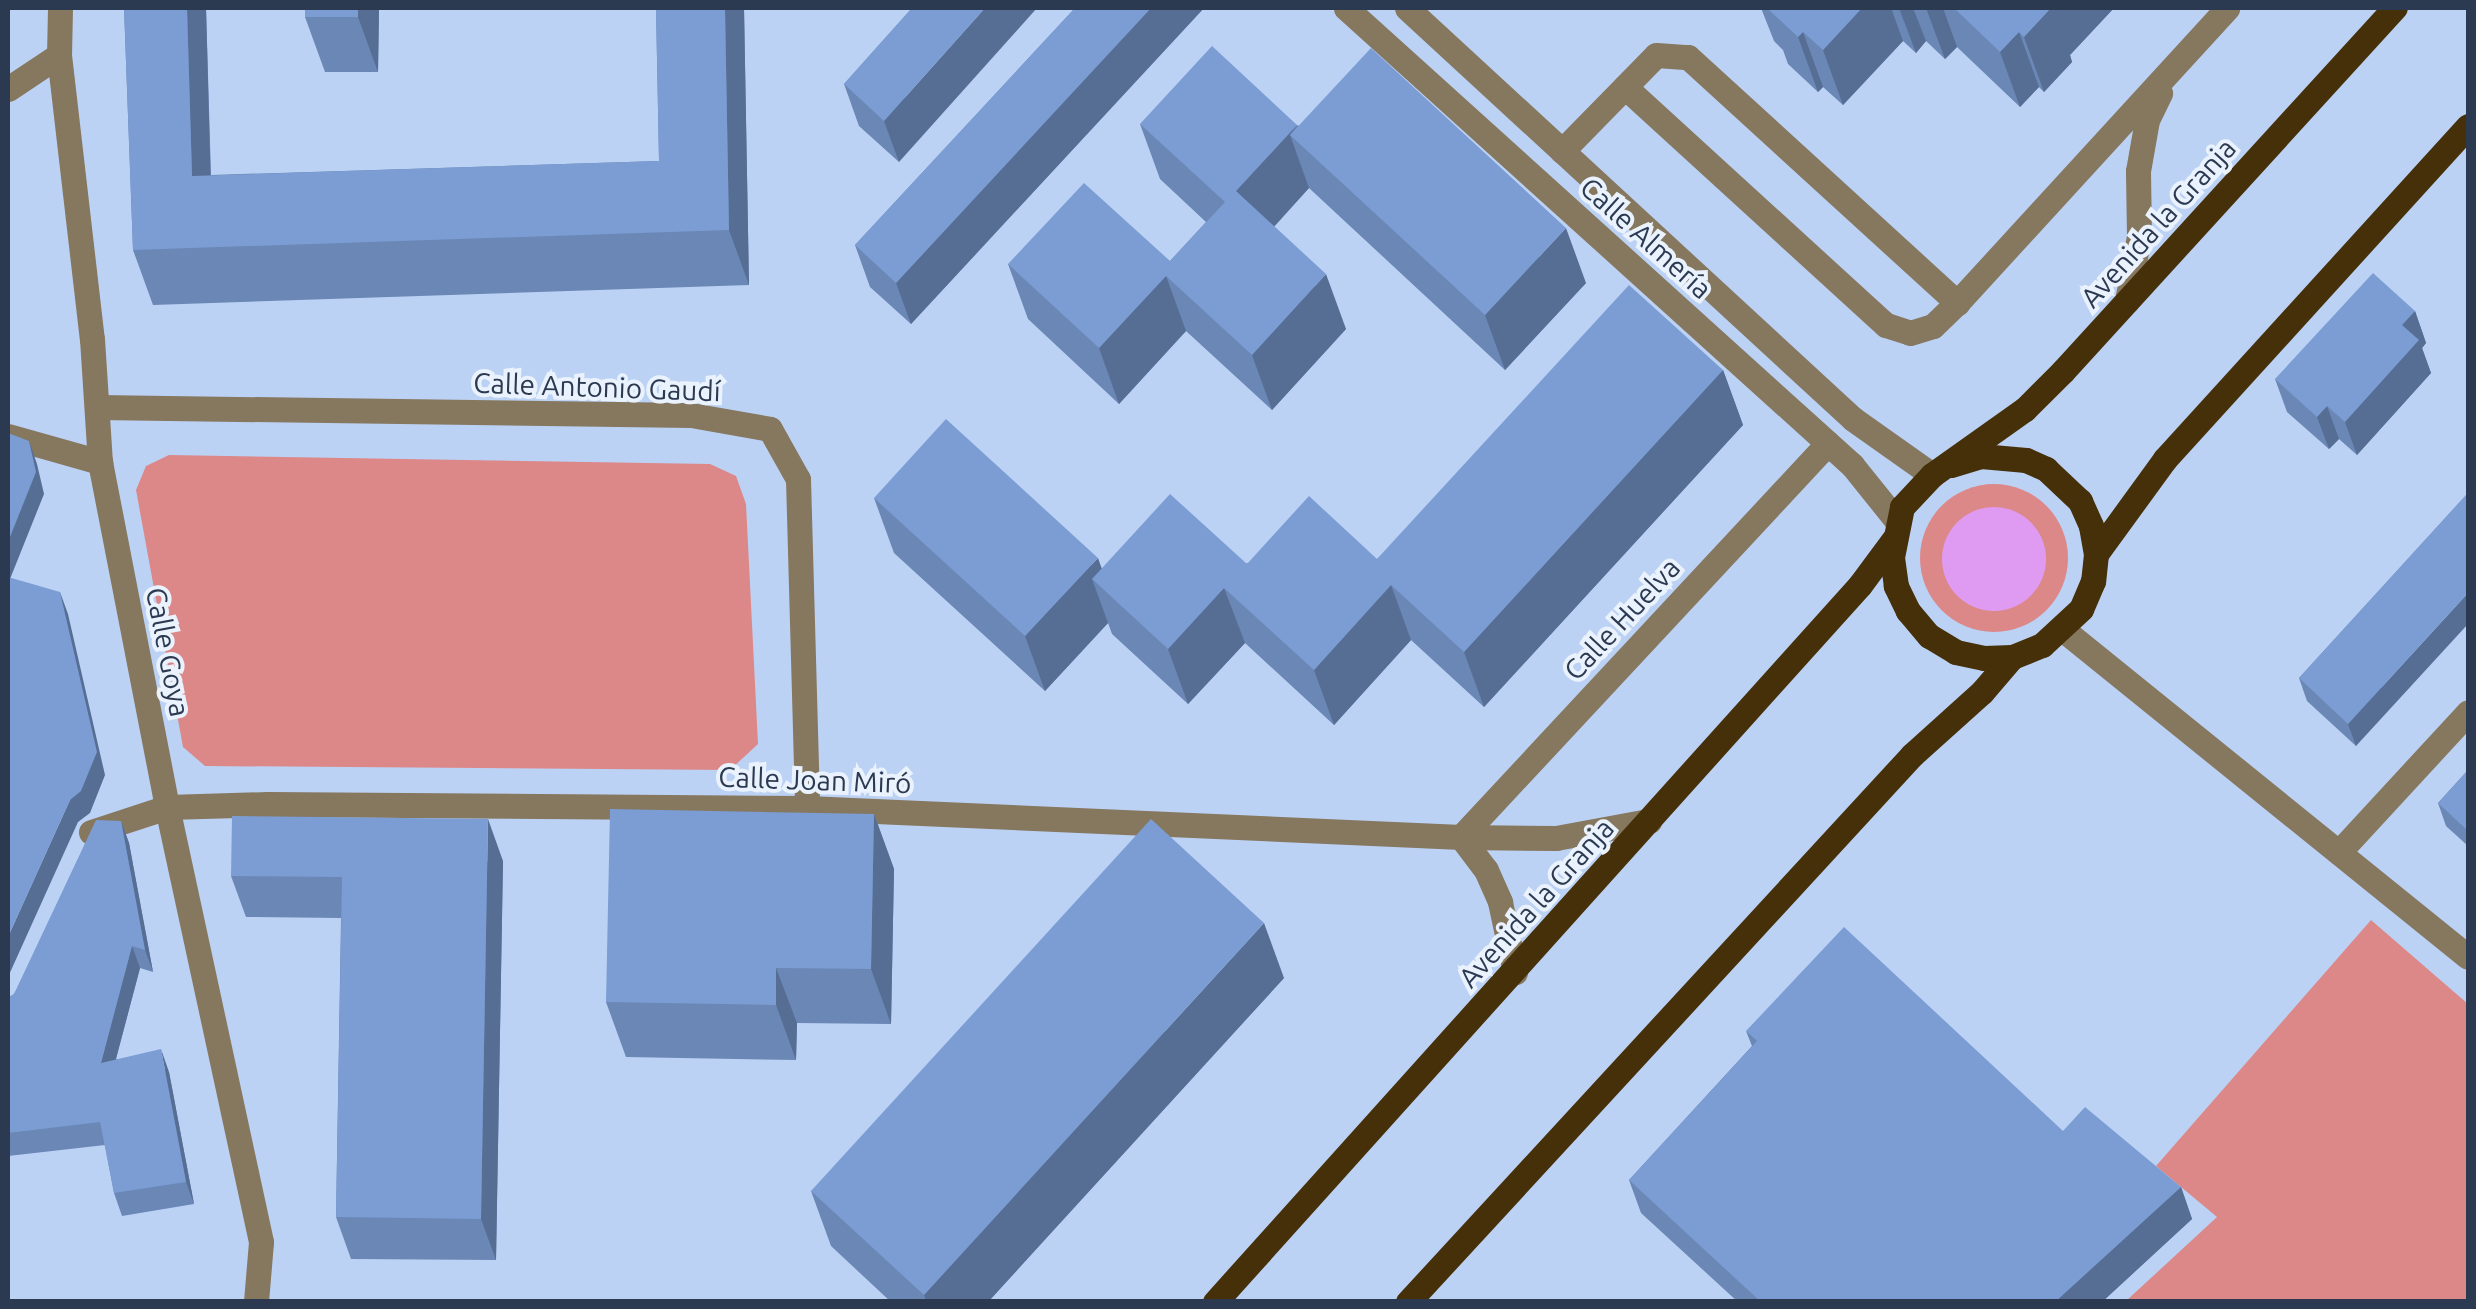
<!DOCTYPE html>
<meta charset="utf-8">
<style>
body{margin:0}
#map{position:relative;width:2476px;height:1309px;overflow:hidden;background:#bcd2f4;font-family:Ubuntu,sans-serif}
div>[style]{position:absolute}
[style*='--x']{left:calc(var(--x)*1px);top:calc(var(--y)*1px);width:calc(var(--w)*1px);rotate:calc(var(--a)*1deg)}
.green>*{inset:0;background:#dc8889}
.round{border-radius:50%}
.water>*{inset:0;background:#df9bf1}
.minor>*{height:25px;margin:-12.5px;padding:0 12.5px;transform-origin:12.5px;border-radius:12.5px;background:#86775f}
.major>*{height:25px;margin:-12.5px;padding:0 12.5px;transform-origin:12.5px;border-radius:12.5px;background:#453009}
.wall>*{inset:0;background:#6a87b5}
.shaded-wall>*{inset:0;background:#566e94}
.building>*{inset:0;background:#7b9dd3}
span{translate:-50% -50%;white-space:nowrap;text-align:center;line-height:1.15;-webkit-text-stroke:8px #eaf2fd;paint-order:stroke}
.street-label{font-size:28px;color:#2c3a51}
.frame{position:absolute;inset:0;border:10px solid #2c3a51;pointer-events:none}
</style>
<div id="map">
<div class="green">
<div style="clip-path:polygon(169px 455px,710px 464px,736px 476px,746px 504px,758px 744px,730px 770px,205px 766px,183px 747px,136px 490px,146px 466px)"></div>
<div class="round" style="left:1920px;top:484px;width:148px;height:148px"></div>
<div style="clip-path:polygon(2371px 920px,2468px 1004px,2468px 1301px,2126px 1301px,2217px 1217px,2156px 1166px)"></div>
</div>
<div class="water">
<div class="round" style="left:1942px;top:507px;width:104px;height:104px"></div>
</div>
<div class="minor">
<div style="--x:60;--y:8;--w:47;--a:91.2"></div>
<div style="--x:59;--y:55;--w:286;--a:83.4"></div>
<div style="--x:92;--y:339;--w:123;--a:86.3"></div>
<div style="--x:100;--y:462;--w:351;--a:79"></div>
<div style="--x:167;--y:807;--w:445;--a:77.8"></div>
<div style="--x:261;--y:1242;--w:60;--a:94.8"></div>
<div style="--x:1346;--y:8;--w:682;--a:42.09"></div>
<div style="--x:1852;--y:465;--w:72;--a:51.2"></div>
<div style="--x:1407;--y:8;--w:606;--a:42.66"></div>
<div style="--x:1853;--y:419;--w:97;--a:35.3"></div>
<div style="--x:1625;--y:87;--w:353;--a:42.4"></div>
<div style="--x:1886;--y:325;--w:25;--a:18"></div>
<div style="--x:1910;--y:333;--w:24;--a:-17"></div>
<div style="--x:1933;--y:326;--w:33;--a:-44"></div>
<div style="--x:8;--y:89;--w:61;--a:-33.7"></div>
<div style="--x:1562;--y:151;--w:134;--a:-45.6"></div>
<div style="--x:1656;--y:55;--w:32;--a:4"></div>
<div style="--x:1688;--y:57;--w:365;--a:42.4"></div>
<div style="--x:1957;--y:303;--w:400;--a:-47.5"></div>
<div style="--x:2127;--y:301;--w:66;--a:-79.5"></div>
<div style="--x:2139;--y:236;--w:65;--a:-90.9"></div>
<div style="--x:2138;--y:171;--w:52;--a:-80"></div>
<div style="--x:2147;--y:120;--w:30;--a:-64"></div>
<div style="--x:97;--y:407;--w:594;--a:0.77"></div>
<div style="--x:691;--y:415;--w:80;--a:10"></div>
<div style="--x:770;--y:429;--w:57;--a:60.8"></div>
<div style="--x:798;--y:479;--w:329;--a:88.4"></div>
<div style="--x:8;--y:436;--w:96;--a:15.8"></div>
<div style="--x:2061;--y:628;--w:523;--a:38.95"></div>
<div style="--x:91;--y:832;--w:80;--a:-18.2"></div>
<div style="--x:167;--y:807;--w:101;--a:-1.7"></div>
<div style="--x:268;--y:804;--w:539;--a:0.43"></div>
<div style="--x:807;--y:808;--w:655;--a:2.54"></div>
<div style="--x:1461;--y:837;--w:95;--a:0.6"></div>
<div style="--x:1556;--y:838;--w:95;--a:-10.4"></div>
<div style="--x:1461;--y:837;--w:538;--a:-47.03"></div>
<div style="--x:1461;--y:837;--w:41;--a:52.9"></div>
<div style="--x:1486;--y:870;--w:35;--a:66"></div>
<div style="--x:1500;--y:902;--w:72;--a:77.9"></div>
<div style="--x:2339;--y:852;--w:190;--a:-47.3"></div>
</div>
<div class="major">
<div style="--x:1951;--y:465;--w:31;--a:-17"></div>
<div style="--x:1981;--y:456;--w:45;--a:5.1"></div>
<div style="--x:2026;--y:460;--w:22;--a:24"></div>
<div style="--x:2046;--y:469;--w:47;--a:43.3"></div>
<div style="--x:2080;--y:501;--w:27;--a:66"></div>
<div style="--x:2091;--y:526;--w:28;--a:80"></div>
<div style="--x:2096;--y:554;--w:27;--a:96"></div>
<div style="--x:2093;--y:581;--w:30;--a:113"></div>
<div style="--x:2081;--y:609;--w:53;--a:137.3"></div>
<div style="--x:2042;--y:645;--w:32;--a:158"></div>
<div style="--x:2012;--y:657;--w:28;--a:178"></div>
<div style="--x:1984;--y:658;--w:29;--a:-168"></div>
<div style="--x:1956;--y:652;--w:31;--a:-149"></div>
<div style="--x:1929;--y:636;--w:33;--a:-130"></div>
<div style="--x:1908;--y:611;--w:28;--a:-116"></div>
<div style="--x:1896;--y:586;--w:29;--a:-98"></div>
<div style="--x:1892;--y:557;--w:51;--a:-78.7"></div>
<div style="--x:1902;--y:507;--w:44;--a:-46.8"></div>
<div style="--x:1932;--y:475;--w:114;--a:-35.4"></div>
<div style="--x:2025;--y:409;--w:54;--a:-45"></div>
<div style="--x:2063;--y:371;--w:492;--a:-47.6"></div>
<div style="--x:2096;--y:554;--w:117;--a:-54"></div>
<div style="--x:2165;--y:459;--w:450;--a:-47.7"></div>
<div style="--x:1215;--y:1302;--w:964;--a:-48.03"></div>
<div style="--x:1860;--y:585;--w:57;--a:-53.5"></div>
<div style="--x:1408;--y:1302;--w:744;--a:-47.34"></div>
<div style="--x:1912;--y:755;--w:94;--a:-42"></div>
<div style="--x:1982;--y:692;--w:46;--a:-49.4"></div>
</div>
<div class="wall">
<div style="clip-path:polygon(124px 8px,206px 8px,211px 175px,659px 161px,656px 8px,744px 8px,749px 285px,153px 305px,133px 250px)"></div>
<div style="clip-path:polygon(379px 8px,378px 72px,325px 72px,305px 17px)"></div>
<div style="clip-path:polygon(912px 8px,899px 162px,859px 126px,844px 84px)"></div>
<div style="clip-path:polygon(1075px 8px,1204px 8px,911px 324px,870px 287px,855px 245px)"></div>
<div style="clip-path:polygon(1761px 8px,2114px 8px,2070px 55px,2072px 62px,2044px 92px,2039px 87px,2020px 107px,1957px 47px,1945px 59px,1926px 41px,1916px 53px,1903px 41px,1843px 105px,1823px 87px,1818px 92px,1788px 64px,1783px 50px,1774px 41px)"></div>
<div style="clip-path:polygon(1140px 124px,1297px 125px,1586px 283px,1505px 370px,1309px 188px,1274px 227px,1346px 329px,1272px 410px,1186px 331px,1119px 404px,1028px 319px,1008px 264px,1170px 261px,1206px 222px,1160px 179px)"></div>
<div style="clip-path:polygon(2415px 311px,2426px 343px,2422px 348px,2431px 373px,2357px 455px,2339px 439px,2329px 449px,2287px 412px,2275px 379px)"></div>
<div style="clip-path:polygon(1723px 370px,1743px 425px,1484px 707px,1411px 640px,1334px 725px,1245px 643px,1188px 704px,1112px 634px,1108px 623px,1045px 691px,894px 553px,874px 498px,1102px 568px,1377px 559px)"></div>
<div style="clip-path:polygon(2468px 493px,2356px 746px,2307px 701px,2299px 678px)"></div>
<div style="clip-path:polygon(2468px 770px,2468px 846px,2446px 826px,2438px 803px)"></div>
<div style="clip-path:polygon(874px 814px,894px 869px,891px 1024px,797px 1023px,796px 1060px,626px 1057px,606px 1002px)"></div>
<div style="clip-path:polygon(121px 821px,129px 843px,153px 972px,140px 968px,116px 1059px,169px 1072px,194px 1204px,122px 1216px,114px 1193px,105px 1145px,8px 1156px,8px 998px,14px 994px)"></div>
<div style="clip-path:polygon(503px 861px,496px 1260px,351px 1259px,336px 1217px,341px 918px,246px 917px,231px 876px)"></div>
<div style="clip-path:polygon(1284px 978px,988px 1302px,891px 1302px,831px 1246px,811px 1191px)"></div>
<div style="clip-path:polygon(1746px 1031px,2063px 1131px,2181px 1187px,2192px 1219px,2102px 1302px,1738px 1302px,1641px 1213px,1629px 1180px,1752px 1046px)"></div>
</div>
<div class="shaded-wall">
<div style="clip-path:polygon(187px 8px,206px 8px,212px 231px,192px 176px)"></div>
<div style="clip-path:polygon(358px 8px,379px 8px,378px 72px,358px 17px)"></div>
<div style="clip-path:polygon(725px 8px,744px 8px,749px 285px,729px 230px)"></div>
<div style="clip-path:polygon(985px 8px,1037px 8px,899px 162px,884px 121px)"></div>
<div style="clip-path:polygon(1151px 8px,1204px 8px,911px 324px,896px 283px)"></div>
<div style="clip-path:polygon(1862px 8px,1891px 8px,1903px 41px,1843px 105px,1823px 50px)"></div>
<div style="clip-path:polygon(1899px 8px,1913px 8px,1926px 41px,1916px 53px)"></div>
<div style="clip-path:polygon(1926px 8px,1943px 8px,1957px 47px,1945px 59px)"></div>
<div style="clip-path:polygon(2050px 8px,2114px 8px,2070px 55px,2072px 62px,2044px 92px,2024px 37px)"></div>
<div style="clip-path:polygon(1803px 32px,1823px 87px,1818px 92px,1798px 37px)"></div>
<div style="clip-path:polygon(2019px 32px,2039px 87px,2020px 107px,2000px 52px)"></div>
<div style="clip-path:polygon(1297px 125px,1290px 135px,1309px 188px,1256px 246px,1236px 191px)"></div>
<div style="clip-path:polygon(1566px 228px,1586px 283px,1505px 370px,1485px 315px)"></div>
<div style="clip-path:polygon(1326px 274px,1346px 329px,1272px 410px,1252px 355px)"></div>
<div style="clip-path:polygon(1166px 276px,1186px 331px,1119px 404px,1099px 348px)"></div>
<div style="clip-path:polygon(2415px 311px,2426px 343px,2422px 348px,2431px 373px,2357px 455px,2345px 422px,2402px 325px)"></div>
<div style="clip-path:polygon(1723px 370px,1743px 425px,1484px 707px,1464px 652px)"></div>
<div style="clip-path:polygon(2327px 406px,2339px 439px,2329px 449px,2317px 417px)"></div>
<div style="clip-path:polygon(29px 441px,37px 464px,44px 494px,8px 584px,8px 542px)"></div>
<div style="clip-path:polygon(1098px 558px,1112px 597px,1092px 579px,1108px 623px,1045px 691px,1025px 636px)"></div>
<div style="clip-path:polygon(1391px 585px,1411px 640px,1334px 725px,1314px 670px)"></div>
<div style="clip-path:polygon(1224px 588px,1245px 643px,1188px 704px,1168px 649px)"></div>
<div style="clip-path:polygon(60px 592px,68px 614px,105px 775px,90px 813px,78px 822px,8px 977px,8px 937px,70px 800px)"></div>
<div style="clip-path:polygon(2468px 593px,2468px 624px,2356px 746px,2348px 724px)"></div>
<div style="clip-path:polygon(874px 814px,894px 869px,891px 1024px,871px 969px)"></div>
<div style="clip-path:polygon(488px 819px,503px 861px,496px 1260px,481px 1219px)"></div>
<div style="clip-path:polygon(121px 821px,129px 843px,153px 972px,145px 950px)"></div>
<div style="clip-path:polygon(1264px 923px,1284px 978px,988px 1302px,927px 1302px,924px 1295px)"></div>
<div style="clip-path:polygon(132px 946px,140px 968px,109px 1085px,101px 1063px)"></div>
<div style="clip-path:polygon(776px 968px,797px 1023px,796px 1060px,776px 1005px)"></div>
<div style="clip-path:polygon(161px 1049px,169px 1072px,194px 1204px,186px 1182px)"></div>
<div style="clip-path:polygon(2181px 1187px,2192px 1219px,2102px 1302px,2055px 1302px)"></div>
</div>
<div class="building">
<div style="clip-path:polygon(124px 8px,187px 8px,192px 176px,659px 161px,656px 8px,725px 8px,729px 230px,133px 250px)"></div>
<div style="clip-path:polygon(305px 8px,358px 8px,358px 17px,305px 17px)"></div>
<div style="clip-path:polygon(912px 8px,985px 8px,884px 121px,844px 84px)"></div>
<div style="clip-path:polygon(1075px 8px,1151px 8px,896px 283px,855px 245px)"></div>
<div style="clip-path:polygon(1769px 8px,1862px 8px,1823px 50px,1803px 32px,1798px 37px,1768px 9px)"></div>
<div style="clip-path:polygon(1954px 8px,2051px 8px,2024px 37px,2019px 32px,2000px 52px)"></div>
<div style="clip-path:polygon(1212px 46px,1297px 125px,1236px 191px,1326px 274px,1252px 355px,1166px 276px,1099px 348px,1008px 264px,1084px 183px,1170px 261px,1225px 202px,1140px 124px)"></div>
<div style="clip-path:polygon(1371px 48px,1566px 228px,1485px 315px,1290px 135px)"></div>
<div style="clip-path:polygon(2373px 273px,2415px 311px,2402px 325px,2419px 340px,2345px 422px,2327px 406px,2317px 417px,2275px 379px)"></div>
<div style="clip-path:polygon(1629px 285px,1723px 370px,1464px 652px,1391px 585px,1314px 670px,1224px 588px,1168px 649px,1092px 579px,1170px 494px,1247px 564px,1309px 496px,1377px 559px)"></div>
<div style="clip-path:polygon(946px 419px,1098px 558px,1025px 636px,874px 498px)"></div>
<div style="clip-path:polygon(8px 433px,29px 441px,36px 472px,8px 542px)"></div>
<div style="clip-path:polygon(2468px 493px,2468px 593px,2348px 724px,2299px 678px)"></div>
<div style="clip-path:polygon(8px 577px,60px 592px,97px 752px,81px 791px,70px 800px,8px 937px)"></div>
<div style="clip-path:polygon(2468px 770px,2468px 831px,2438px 803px)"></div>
<div style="clip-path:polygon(610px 809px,874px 814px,871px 969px,776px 968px,776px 1005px,606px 1002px)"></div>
<div style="clip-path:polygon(232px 816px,488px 819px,481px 1219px,336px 1217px,342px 877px,231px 876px)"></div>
<div style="clip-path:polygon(1151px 819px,1264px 923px,924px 1295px,811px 1191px)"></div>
<div style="clip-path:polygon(96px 820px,121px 821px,145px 950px,132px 946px,101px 1063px,161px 1049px,186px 1182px,114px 1193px,100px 1122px,8px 1133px,8px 998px,14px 994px)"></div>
<div style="clip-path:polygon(1844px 927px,2063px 1131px,2085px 1107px,2181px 1187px,2055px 1302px,1761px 1302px,1629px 1180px,1757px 1041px,1746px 1031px)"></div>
</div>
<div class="street-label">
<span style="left:2158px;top:223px;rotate:-48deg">Avenida la Granja</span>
<span style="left:1646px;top:238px;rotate:42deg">Calle Almería</span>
<span style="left:597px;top:387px;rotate:2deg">Calle Antonio Gaudí</span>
<span style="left:1622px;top:619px;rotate:-47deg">Calle Huelva</span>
<span style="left:168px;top:652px;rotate:79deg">Calle Goya</span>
<span style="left:815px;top:780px;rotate:2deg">Calle Joan Miró</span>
<span style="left:1536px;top:903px;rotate:-48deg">Avenida la Granja</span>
</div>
<div class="frame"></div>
</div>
